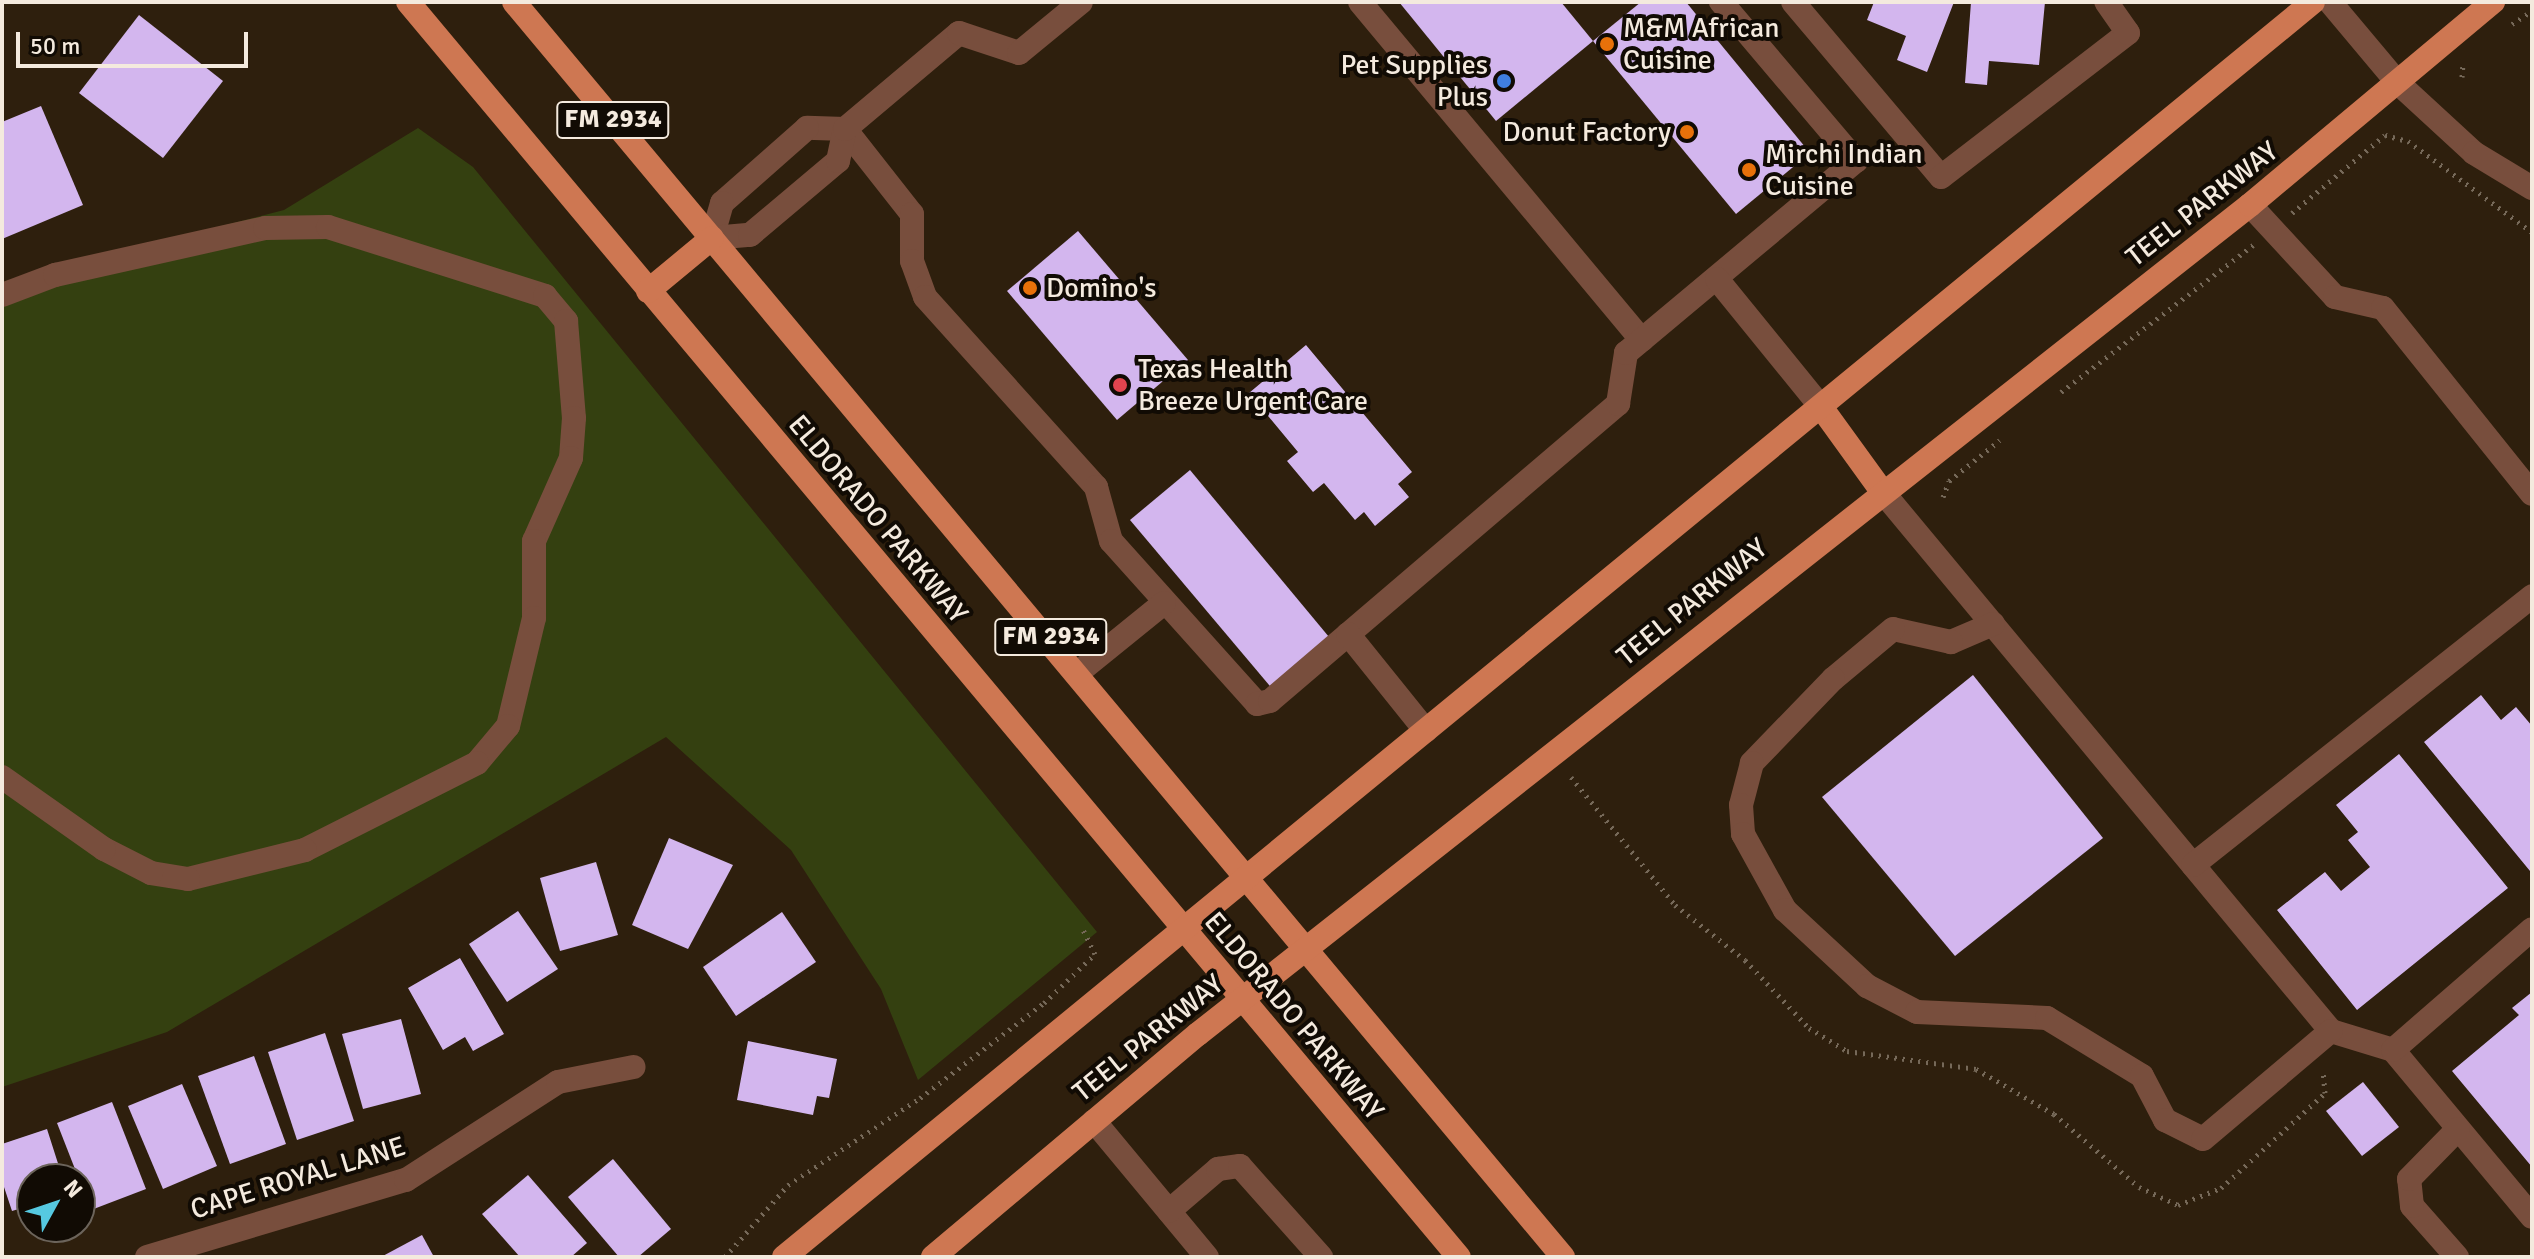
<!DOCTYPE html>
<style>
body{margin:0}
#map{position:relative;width:2534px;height:1259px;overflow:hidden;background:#2e1f0d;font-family:Signika,sans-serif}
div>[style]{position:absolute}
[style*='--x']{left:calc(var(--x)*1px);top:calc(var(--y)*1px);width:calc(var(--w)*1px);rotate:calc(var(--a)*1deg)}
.green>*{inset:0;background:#344010}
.building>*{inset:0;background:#d3b6ee}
.path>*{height:5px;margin-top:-2.5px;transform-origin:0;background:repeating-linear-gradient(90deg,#766959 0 2px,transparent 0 8px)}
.minor>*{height:24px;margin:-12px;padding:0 12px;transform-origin:12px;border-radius:12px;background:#784e3d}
.major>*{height:24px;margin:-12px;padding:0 12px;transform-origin:12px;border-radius:12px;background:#ce7752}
.dots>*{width:22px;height:22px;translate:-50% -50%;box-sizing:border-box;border:4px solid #110b04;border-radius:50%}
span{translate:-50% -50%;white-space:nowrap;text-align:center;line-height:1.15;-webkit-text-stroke:8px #110b04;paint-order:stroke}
.shield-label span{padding:2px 6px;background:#110b04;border:2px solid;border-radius:6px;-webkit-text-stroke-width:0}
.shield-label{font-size:26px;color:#f4eade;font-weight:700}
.poi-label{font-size:28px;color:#f4eade}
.left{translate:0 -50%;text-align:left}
.right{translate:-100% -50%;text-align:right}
.street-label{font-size:28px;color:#f4eade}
.frame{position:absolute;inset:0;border:4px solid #f4eade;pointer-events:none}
.north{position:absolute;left:16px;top:1163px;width:80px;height:80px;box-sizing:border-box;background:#110b04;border:2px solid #6c645b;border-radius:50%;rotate:50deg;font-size:22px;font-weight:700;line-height:32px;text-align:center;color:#f4eade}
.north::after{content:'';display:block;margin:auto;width:28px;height:36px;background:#56c9e1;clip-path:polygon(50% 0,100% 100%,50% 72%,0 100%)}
.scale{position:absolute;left:16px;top:32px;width:232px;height:36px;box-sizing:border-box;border:4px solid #f4eade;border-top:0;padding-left:10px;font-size:24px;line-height:28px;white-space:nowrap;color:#f4eade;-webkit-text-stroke:6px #110b04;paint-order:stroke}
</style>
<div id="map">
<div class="green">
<div style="clip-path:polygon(418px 128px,473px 167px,1097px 932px,918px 1080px,881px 989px,791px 850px,666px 737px,167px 1032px,2px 1087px,2px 282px,284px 210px)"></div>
</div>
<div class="building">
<div style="clip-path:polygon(1399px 2px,1561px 2px,1593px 41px,1496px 121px)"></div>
<div style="clip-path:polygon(1641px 2px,1686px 2px,1810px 153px,1736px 214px,1593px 41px)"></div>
<div style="clip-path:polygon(1874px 2px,1954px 2px,1927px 72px,1897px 60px,1906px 36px,1867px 20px)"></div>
<div style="clip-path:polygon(1971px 2px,2045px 2px,2039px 65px,1989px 61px,1987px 85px,1965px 83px)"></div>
<div style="clip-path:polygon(139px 15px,223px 81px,163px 158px,79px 93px)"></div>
<div style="clip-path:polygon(41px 106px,83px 205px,2px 239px,2px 122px)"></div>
<div style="clip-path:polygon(1078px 231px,1188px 360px,1117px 420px,1007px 291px)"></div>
<div style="clip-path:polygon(1306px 345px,1412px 472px,1398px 484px,1409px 497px,1375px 526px,1364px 512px,1355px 520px,1324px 483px,1313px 492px,1287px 461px,1298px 452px,1249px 393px)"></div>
<div style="clip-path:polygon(1190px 470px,1334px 643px,1275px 692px,1130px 520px)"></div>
<div style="clip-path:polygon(1973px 675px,2103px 838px,1955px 956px,1822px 797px)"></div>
<div style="clip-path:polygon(2481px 695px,2501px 720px,2516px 707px,2532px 726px,2530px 871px,2424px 742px)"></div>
<div style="clip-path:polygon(2399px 754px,2508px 888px,2357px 1010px,2277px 910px,2325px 872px,2341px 891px,2370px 867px,2348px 840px,2358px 832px,2336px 805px)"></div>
<div style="clip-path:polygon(669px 838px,733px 865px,688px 949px,632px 925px)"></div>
<div style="clip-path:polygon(596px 862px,618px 935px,560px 951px,540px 878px)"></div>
<div style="clip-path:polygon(518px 911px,558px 969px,507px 1002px,469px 944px)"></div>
<div style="clip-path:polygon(782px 912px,816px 962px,736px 1016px,703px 967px)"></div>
<div style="clip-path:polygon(460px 958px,504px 1034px,473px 1051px,465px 1037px,443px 1050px,408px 988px)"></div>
<div style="clip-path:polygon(2532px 992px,2532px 1167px,2452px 1071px,2519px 1015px,2512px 1008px)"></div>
<div style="clip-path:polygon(401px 1019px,421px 1094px,363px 1109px,342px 1034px)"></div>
<div style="clip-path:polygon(325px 1033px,354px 1121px,297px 1140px,268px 1052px)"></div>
<div style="clip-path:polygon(748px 1041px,837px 1059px,829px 1098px,817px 1096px,813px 1115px,737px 1100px)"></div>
<div style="clip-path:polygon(254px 1056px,286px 1144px,230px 1164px,198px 1076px)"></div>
<div style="clip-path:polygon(2363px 1082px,2399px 1127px,2362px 1156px,2326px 1111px)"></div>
<div style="clip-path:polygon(182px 1084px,217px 1166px,163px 1189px,128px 1106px)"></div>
<div style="clip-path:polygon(112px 1102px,146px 1189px,91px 1210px,57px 1123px)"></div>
<div style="clip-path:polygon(47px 1129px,63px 1179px,32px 1179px,32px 1205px,12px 1211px,2px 1181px,2px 1144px)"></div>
<div style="clip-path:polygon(613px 1159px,671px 1229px,638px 1257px,619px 1257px,568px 1197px)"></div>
<div style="clip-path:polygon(528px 1175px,587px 1243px,571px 1257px,520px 1257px,482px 1214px)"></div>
<div style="clip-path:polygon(422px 1235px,434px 1257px,381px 1257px)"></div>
</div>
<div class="path">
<div style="--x:2512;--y:24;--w:24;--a:-33"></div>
<div style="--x:2462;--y:77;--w:15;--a:-86"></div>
<div style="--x:2292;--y:213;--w:121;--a:-40"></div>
<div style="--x:2385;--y:135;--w:24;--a:15"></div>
<div style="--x:2408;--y:141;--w:154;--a:36.3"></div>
<div style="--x:2061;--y:392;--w:242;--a:-37.4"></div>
<div style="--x:1943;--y:497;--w:17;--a:-69"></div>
<div style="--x:1949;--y:481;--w:65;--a:-38.8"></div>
<div style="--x:1571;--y:777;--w:165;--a:50.9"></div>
<div style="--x:1675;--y:905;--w:89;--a:38.2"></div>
<div style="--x:1745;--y:960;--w:93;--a:46.7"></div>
<div style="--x:1809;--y:1028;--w:44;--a:31.2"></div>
<div style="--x:1847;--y:1051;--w:130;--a:7.9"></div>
<div style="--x:1976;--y:1069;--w:90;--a:30"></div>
<div style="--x:2054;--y:1114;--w:112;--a:40.7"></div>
<div style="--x:2139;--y:1187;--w:43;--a:24.8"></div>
<div style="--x:2178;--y:1205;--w:46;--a:-21.6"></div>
<div style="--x:2221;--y:1188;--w:141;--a:-42.4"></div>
<div style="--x:2325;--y:1093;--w:21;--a:-95"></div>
<div style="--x:725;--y:1257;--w:96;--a:-48.8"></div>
<div style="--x:788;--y:1185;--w:158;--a:-33.4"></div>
<div style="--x:920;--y:1098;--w:156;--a:-37.5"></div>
<div style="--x:1044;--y:1003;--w:71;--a:-43.9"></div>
<div style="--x:1095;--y:954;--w:30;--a:-116"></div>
</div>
<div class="minor">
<div style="--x:1360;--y:2;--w:440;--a:50.2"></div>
<div style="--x:1793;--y:2;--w:229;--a:49.8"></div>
<div style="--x:1941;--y:177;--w:236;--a:-37.6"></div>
<div style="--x:2128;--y:33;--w:38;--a:-125"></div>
<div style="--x:2330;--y:2;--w:106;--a:50"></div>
<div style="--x:2398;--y:83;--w:103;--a:42.6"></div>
<div style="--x:2474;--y:153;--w:68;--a:31.1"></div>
<div style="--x:845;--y:129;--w:108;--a:51.8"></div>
<div style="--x:912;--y:214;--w:47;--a:90"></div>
<div style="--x:912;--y:261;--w:38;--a:70"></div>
<div style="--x:925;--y:297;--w:256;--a:48"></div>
<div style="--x:1096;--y:487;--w:56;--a:74.5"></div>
<div style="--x:1111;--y:541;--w:219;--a:48.1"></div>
<div style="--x:1257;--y:704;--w:13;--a:-13"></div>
<div style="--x:1270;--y:701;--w:458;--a:-40.5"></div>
<div style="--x:1618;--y:404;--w:52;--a:-81.1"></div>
<div style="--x:1626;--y:353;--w:300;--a:-39.9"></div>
<div style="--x:1856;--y:161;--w:209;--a:-130.3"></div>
<div style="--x:845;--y:129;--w:38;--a:-178"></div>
<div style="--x:807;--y:128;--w:113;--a:138.6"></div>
<div style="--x:722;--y:203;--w:36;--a:106"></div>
<div style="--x:712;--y:238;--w:38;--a:-5"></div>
<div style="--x:750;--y:235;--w:115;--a:-40.1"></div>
<div style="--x:838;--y:161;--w:33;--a:-78"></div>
<div style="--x:845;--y:129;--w:149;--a:-40.1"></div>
<div style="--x:959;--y:33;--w:63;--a:18.4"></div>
<div style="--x:1019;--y:53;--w:80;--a:-39.4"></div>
<div style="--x:2250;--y:205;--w:125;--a:47.3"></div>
<div style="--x:2335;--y:297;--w:49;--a:12.9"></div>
<div style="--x:2383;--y:308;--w:238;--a:51.3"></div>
<div style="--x:1717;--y:279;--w:165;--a:50.9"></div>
<div style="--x:2;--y:295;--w:57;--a:-20.7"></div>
<div style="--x:55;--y:275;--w:215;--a:-12.6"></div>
<div style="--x:265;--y:228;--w:63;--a:-0.9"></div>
<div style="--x:328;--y:227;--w:228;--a:17.6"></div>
<div style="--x:545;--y:296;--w:33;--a:50"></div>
<div style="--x:566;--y:321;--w:97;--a:85.3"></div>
<div style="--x:574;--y:418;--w:40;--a:94.3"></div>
<div style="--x:571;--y:458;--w:91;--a:114"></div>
<div style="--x:534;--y:541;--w:77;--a:90"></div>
<div style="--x:534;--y:618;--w:111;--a:103.5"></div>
<div style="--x:508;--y:726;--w:48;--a:130"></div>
<div style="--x:477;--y:763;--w:193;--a:153.2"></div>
<div style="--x:305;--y:850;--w:121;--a:166.1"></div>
<div style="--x:188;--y:879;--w:37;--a:-171"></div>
<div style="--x:151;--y:873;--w:53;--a:-152.9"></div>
<div style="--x:104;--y:849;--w:125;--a:-144.8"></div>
<div style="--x:1881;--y:490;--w:704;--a:50.25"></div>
<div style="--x:2331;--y:1031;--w:65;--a:17"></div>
<div style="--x:2393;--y:1050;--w:217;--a:50.2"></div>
<div style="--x:1993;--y:624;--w:46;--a:156.8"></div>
<div style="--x:1951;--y:642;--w:59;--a:-167.4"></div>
<div style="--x:1893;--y:629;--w:78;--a:140.2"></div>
<div style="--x:1833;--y:679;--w:117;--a:134"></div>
<div style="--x:1752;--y:763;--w:43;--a:104.7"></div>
<div style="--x:1741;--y:805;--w:29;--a:86"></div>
<div style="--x:1743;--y:834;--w:87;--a:61.1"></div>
<div style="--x:1785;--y:910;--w:112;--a:42.8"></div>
<div style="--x:1867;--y:986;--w:56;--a:27.5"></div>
<div style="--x:1917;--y:1012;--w:130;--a:2.6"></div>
<div style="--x:2047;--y:1018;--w:111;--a:31.4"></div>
<div style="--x:2142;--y:1076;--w:50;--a:62.4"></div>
<div style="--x:2165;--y:1120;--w:42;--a:26.6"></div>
<div style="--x:2203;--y:1139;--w:167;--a:-40.2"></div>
<div style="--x:1348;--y:634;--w:124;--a:51.2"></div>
<div style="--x:1080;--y:671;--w:108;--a:-39"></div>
<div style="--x:2193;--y:865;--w:433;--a:-38.4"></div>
<div style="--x:2393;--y:1050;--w:184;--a:-41"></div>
<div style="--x:1094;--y:1121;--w:177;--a:50.3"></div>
<div style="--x:1169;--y:1211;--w:65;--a:-40.6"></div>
<div style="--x:1218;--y:1169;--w:22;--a:-8"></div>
<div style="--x:1240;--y:1166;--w:122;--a:48.3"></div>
<div style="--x:147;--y:1257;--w:270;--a:-16.6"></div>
<div style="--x:406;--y:1180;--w:181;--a:-32.8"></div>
<div style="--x:558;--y:1082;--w:77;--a:-11.2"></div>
<div style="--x:2457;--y:1257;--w:68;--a:-131.4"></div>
<div style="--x:2412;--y:1206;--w:27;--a:-96"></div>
<div style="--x:2409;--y:1179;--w:70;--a:-45.6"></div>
</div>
<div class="major">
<div style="--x:408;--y:2;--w:1637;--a:50.06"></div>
<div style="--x:514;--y:2;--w:1636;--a:50.11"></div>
<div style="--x:648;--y:291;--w:83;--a:-39.6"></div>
<div style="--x:1821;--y:407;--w:102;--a:54.1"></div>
<div style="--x:784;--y:1257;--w:1978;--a:-39.38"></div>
<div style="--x:933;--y:1257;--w:346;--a:-40.1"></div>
<div style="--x:1198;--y:1034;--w:1339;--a:-38.24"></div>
<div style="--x:2250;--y:205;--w:317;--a:-39.9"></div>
</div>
<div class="dots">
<div style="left:1607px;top:44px;background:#e8710a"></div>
<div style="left:1504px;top:81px;background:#3f7fe0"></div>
<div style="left:1687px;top:132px;background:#e8710a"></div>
<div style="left:1749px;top:170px;background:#e8710a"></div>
<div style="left:1030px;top:288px;background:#e8710a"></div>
<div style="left:1120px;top:385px;background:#e0444e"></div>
</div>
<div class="shield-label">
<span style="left:613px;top:120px">FM 2934</span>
<span style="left:1051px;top:637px">FM 2934</span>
</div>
<div class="poi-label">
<span class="left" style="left:1623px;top:44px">M&amp;M African<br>Cuisine</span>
<span class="right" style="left:1488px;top:81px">Pet Supplies<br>Plus</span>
<span class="right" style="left:1671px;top:132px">Donut Factory</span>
<span class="left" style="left:1765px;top:170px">Mirchi Indian<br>Cuisine</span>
<span class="left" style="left:1046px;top:288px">Domino's</span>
<span class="left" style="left:1138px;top:385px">Texas Health<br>Breeze Urgent Care</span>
</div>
<div class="street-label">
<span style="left:2202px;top:204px;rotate:-38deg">TEEL PARKWAY</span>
<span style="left:878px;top:519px;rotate:50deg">ELDORADO PARKWAY</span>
<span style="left:1692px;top:602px;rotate:-39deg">TEEL PARKWAY</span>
<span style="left:1294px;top:1016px;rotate:50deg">ELDORADO PARKWAY</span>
<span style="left:1148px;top:1038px;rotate:-39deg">TEEL PARKWAY</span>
<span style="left:298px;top:1178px;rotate:-17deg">CAPE ROYAL LANE</span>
</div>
<div class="frame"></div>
<div class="north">N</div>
<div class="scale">50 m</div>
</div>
